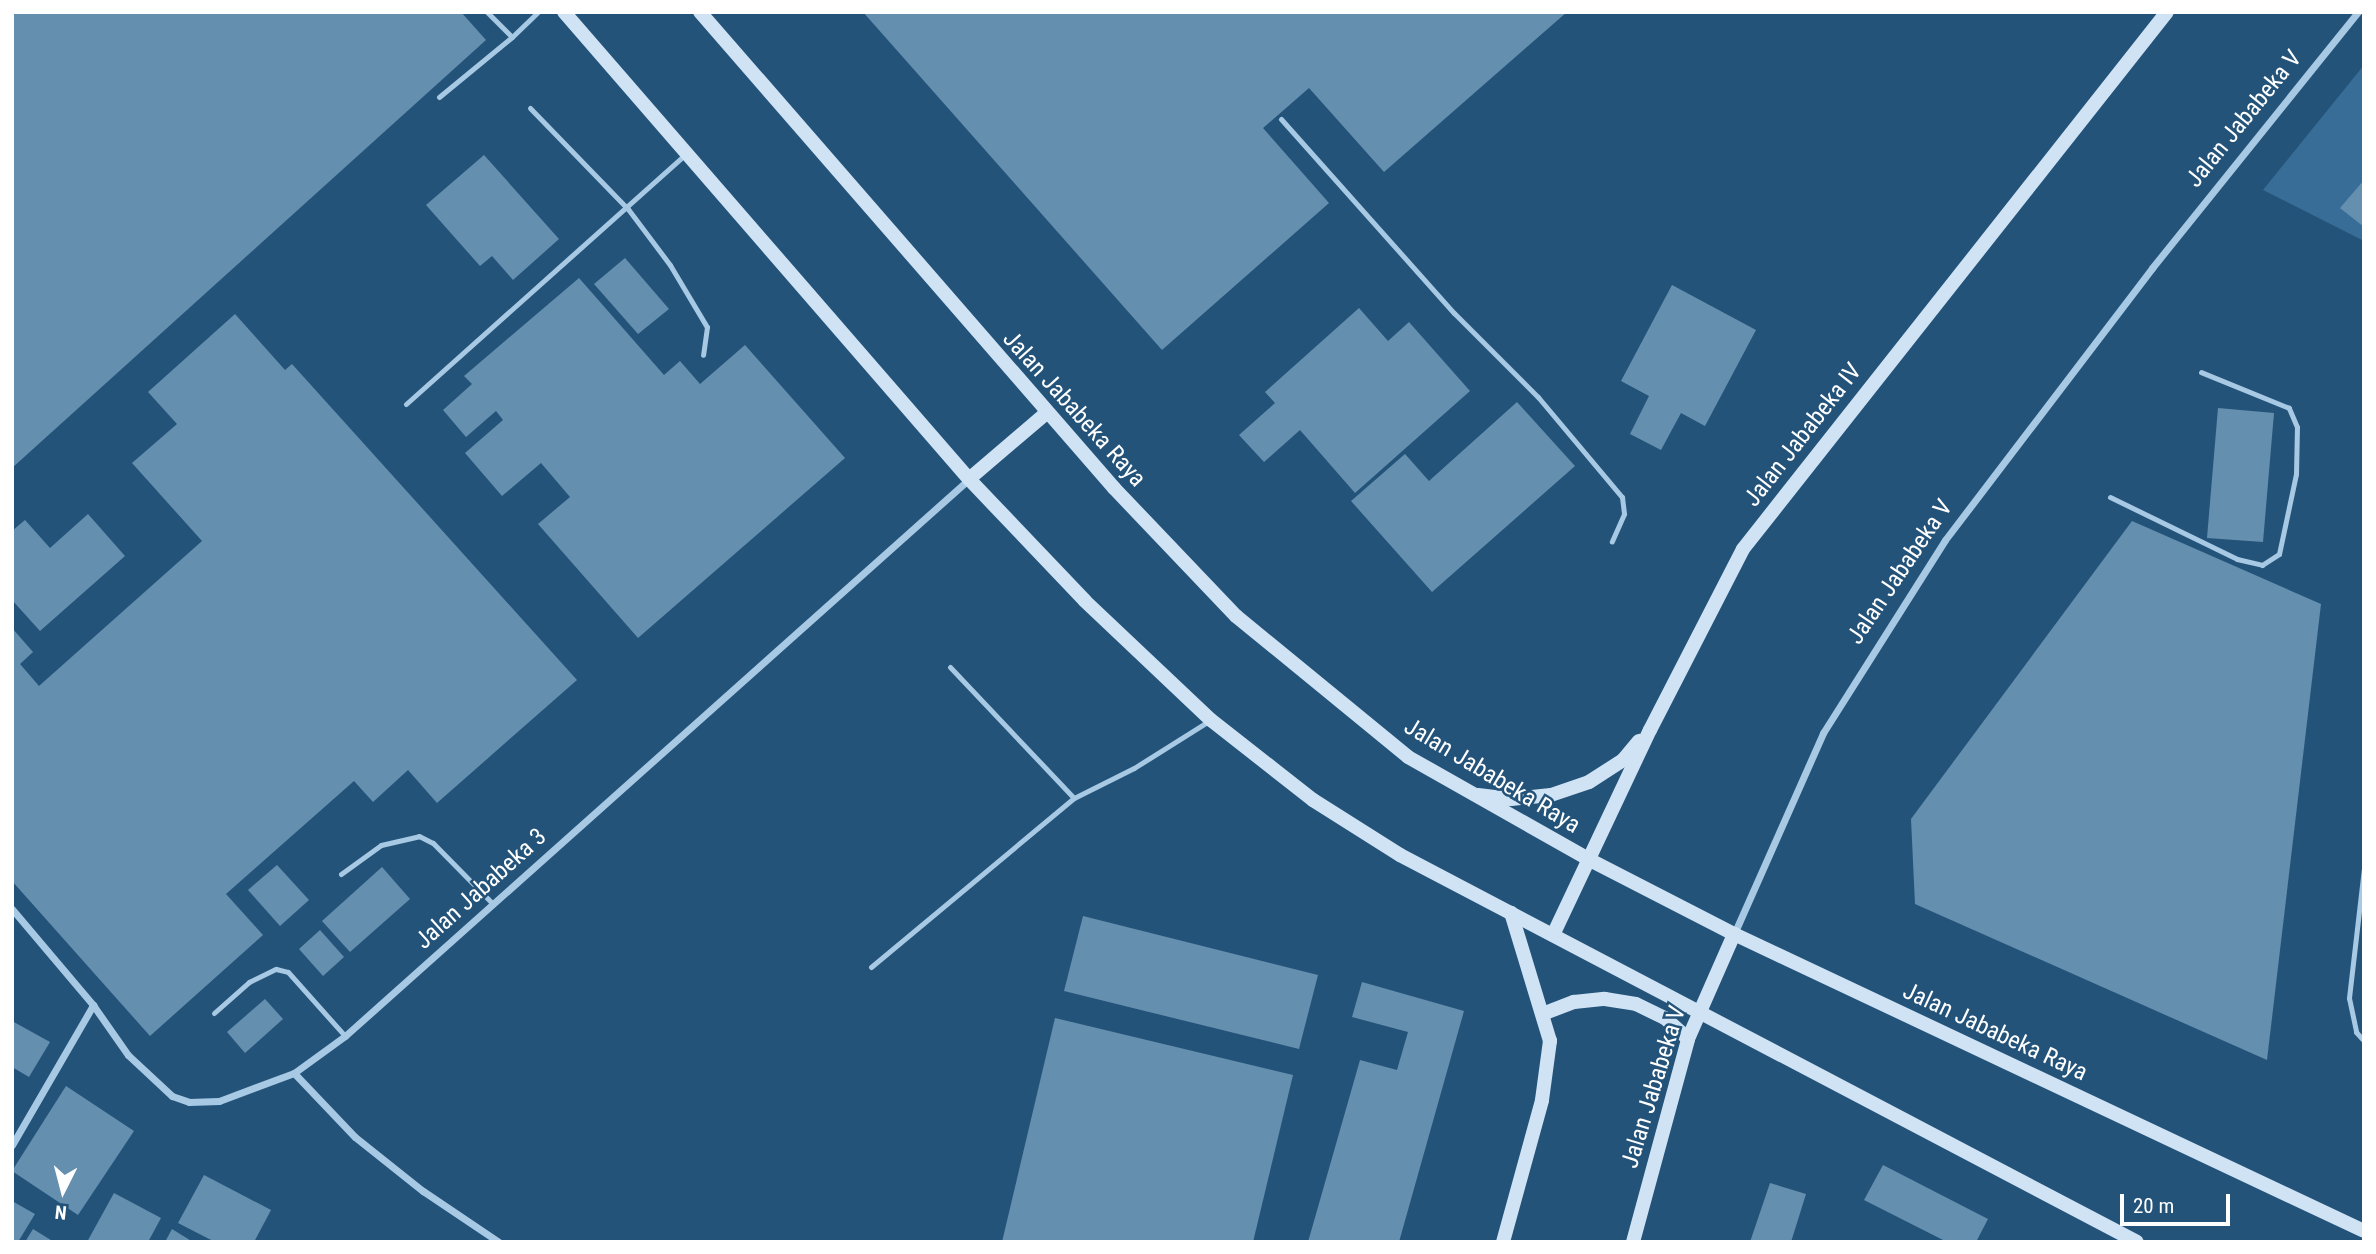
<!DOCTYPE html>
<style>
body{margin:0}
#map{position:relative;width:2376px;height:1254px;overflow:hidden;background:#24537a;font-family:"Roboto Condensed",sans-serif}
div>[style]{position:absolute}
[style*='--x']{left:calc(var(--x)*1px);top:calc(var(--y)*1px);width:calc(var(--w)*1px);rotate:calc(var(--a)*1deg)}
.green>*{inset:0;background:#386d97}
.building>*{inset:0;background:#658faf}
.lane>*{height:5px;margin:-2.5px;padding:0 2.5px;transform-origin:2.5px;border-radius:2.5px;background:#a7c9e4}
.street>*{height:7px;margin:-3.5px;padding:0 3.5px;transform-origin:3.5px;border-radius:3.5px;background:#a7c9e4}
.secondary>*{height:14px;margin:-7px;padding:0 7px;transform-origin:7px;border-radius:7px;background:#d0e3f4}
span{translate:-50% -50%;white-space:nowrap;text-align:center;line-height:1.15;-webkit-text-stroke:5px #24537a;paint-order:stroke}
.street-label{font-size:24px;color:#fff}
.frame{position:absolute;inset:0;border:14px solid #fff;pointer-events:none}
.north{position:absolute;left:28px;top:1156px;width:70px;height:70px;-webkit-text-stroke:5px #24537a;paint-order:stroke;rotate:186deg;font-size:19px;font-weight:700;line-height:28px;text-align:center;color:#fff}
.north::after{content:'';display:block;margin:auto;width:24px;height:32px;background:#fff;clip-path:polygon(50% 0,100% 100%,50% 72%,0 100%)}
.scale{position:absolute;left:2120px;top:1194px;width:110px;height:32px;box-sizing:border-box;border:4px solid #fff;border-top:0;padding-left:9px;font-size:21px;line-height:24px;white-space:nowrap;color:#fff;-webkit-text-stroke:5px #24537a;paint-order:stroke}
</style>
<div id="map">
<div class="green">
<div style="clip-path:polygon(2364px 65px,2364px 241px,2263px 190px)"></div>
</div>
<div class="building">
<div style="clip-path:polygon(12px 12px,461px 12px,486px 40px,12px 468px)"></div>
<div style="clip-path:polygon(863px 12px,1567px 12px,1384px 172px,1309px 88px,1263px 128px,1329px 203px,1162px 350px)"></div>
<div style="clip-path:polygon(484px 155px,559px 239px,513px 280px,492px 256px,480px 266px,426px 205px)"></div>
<div style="clip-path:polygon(2364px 180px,2364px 227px,2340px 208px)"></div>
<div style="clip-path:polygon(625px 258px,669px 309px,638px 334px,594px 284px)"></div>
<div style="clip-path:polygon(579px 278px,664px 375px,680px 361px,700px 384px,745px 345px,845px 458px,638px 638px,538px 524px,570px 497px,541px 463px,502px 496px,465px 453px,503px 420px,496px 411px,466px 437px,443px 410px,472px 384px,464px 376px)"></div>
<div style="clip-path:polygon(1672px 285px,1756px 330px,1705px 426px,1681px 413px,1661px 450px,1630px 434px,1649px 396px,1621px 381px)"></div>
<div style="clip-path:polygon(1359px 308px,1388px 341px,1409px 322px,1470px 391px,1355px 493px,1300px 430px,1264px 462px,1239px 435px,1275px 403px,1265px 392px)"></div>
<div style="clip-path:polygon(235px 314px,285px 370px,292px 364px,577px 680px,437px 803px,408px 770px,373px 802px,354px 781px,226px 894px,263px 935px,150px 1036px,12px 881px,12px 628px,33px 652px,20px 664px,39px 686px,202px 541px,132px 463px,177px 424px,148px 392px)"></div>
<div style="clip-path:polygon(1517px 402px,1575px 466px,1432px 592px,1351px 501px,1405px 454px,1429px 481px)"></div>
<div style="clip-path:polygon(2218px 408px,2274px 413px,2263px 542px,2207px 538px)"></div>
<div style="clip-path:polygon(88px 514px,125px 556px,40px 631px,12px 600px,12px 531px,25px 520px,50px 548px)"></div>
<div style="clip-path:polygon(2132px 521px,2321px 604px,2267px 1060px,1915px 904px,1911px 819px)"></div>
<div style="clip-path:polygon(277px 865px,309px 900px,280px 926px,248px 890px)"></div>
<div style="clip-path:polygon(382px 867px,410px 899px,350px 952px,322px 921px)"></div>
<div style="clip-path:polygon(1083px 916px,1318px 975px,1299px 1049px,1064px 991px)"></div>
<div style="clip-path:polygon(320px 930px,344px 957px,323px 976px,299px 949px)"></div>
<div style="clip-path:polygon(1362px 982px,1464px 1011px,1399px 1242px,1308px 1242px,1360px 1060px,1397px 1070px,1408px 1032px,1352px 1017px)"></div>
<div style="clip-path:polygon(265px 999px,283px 1019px,245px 1053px,227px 1032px)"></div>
<div style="clip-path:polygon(1055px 1018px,1293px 1075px,1253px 1242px,1002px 1242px)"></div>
<div style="clip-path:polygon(12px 1021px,50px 1042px,29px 1077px,12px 1067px)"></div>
<div style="clip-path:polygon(66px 1086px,134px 1131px,78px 1215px,12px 1171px)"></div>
<div style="clip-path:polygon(1883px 1165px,1988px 1219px,1976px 1242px,1947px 1242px,1864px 1200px)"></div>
<div style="clip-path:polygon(204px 1175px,271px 1210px,254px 1242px,215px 1242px,178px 1223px)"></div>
<div style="clip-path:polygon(1770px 1183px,1806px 1194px,1791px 1242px,1750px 1242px)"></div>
<div style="clip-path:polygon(114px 1193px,161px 1218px,148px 1242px,87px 1242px)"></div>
<div style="clip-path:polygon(12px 1201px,35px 1214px,18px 1242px,12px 1242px)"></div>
<div style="clip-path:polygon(33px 1229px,54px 1242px,25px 1242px)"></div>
<div style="clip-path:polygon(172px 1229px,193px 1242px,165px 1242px)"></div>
</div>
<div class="lane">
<div style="--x:487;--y:12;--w:35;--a:45"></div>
<div style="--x:512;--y:37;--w:36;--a:-44"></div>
<div style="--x:439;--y:97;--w:94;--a:-39.4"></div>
<div style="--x:530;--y:108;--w:141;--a:45.9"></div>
<div style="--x:628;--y:209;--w:70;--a:53.1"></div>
<div style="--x:670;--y:265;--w:72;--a:59.2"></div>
<div style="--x:707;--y:327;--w:28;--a:98"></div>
<div style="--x:1281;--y:119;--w:260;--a:48.3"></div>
<div style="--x:1454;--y:313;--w:119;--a:45"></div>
<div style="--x:1538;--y:397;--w:131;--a:50"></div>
<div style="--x:1622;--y:497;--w:17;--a:83"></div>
<div style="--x:1624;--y:514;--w:30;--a:114"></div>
<div style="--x:406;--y:404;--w:375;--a:-41.8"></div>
<div style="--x:2110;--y:497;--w:141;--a:26"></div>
<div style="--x:2237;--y:559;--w:26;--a:13"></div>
<div style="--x:2262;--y:565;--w:20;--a:-33"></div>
<div style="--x:2279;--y:554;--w:82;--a:-78"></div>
<div style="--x:2296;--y:474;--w:47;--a:-88.8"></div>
<div style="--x:2297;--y:427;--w:21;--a:-113"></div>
<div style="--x:2289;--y:408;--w:95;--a:-157.8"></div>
<div style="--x:950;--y:667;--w:180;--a:46.6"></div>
<div style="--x:2364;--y:868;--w:131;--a:96.6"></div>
<div style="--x:2349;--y:998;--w:35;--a:78"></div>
<div style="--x:2356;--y:1032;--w:12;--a:48"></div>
<div style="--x:341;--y:874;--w:49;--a:-35.9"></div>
<div style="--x:381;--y:845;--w:39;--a:-13"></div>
<div style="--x:419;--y:836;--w:16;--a:27"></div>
<div style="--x:433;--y:843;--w:86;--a:45.5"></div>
<div style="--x:871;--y:967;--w:264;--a:-39.8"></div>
<div style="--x:1074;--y:798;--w:67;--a:-26.6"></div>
<div style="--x:1134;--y:768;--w:89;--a:-32.1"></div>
<div style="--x:214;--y:1013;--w:47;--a:-41.5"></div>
<div style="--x:249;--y:982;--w:30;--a:-26"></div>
<div style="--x:276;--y:969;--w:12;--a:14"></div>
<div style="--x:288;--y:972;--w:86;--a:48.3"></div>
</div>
<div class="street">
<div style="--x:12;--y:909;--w:126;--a:49.8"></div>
<div style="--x:93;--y:1005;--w:61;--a:55"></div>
<div style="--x:128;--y:1055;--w:60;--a:43"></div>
<div style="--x:172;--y:1096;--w:18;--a:19"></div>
<div style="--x:189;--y:1102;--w:30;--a:-2"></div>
<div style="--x:219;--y:1101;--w:80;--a:-20.5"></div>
<div style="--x:294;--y:1073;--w:63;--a:-36"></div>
<div style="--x:345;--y:1036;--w:836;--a:-41.75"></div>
<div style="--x:1734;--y:934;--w:220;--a:-66.1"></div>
<div style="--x:1823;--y:733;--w:228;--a:-57.7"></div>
<div style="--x:1945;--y:540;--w:342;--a:-52.7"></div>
<div style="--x:2152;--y:268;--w:329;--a:-51.2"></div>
<div style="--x:294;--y:1073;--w:88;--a:46.4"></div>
<div style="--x:355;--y:1137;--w:87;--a:38.5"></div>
<div style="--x:423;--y:1191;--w:92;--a:33.9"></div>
<div style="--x:12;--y:1145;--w:162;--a:-59.9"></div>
</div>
<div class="secondary">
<div style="--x:564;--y:12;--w:618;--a:49.07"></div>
<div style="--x:969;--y:479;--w:168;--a:46.4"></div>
<div style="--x:1085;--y:601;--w:173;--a:43.4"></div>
<div style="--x:1211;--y:720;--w:130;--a:38.1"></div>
<div style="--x:1313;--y:800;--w:103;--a:32.3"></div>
<div style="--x:1400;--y:855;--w:832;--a:27.7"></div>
<div style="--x:700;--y:12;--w:631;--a:48.98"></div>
<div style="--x:1114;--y:488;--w:177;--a:46.4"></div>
<div style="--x:1236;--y:616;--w:222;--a:39.3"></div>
<div style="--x:1408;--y:757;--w:207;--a:29.5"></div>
<div style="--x:1588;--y:859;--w:164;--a:27.2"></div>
<div style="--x:1734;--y:934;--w:696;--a:25.24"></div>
<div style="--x:969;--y:479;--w:100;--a:-40.5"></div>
<div style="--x:1478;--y:795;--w:33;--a:7"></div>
<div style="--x:1511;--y:799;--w:40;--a:-5.7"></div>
<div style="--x:1551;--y:795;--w:40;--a:-18.9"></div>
<div style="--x:1589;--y:782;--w:40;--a:-32.9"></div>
<div style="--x:1623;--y:760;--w:25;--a:-50"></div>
<div style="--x:1553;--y:935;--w:227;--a:-64.7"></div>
<div style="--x:1650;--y:730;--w:203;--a:-62.8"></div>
<div style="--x:1743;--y:549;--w:684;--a:-51.71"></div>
<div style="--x:1545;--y:1013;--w:31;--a:-21"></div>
<div style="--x:1574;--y:1002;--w:31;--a:-6"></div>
<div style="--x:1605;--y:999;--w:31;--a:9"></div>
<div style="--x:1636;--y:1004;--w:32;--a:26"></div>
<div style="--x:1665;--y:1018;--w:31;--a:42"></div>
<div style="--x:1503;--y:1242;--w:147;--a:-74.6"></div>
<div style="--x:1542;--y:1100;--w:60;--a:-82.3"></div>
<div style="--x:1550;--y:1041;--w:134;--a:-106.9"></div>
<div style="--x:1633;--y:1242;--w:210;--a:-74.8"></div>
<div style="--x:1688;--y:1039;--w:115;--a:-66.3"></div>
</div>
<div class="street-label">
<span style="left:2244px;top:119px;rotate:-51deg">Jalan Jababeka V</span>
<span style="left:1074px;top:409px;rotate:48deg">Jalan Jababeka Raya</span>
<span style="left:1803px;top:435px;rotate:-52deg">Jalan Jababeka IV</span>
<span style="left:1900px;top:572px;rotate:-56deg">Jalan Jababeka V</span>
<span style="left:1492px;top:776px;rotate:31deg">Jalan Jababeka Raya</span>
<span style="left:481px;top:889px;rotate:-42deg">Jalan Jababeka 3</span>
<span style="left:1995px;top:1032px;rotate:25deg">Jalan Jababeka Raya</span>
<span style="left:1654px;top:1087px;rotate:-73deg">Jalan Jababeka V</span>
</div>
<div class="frame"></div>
<div class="north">N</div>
<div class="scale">20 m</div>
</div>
